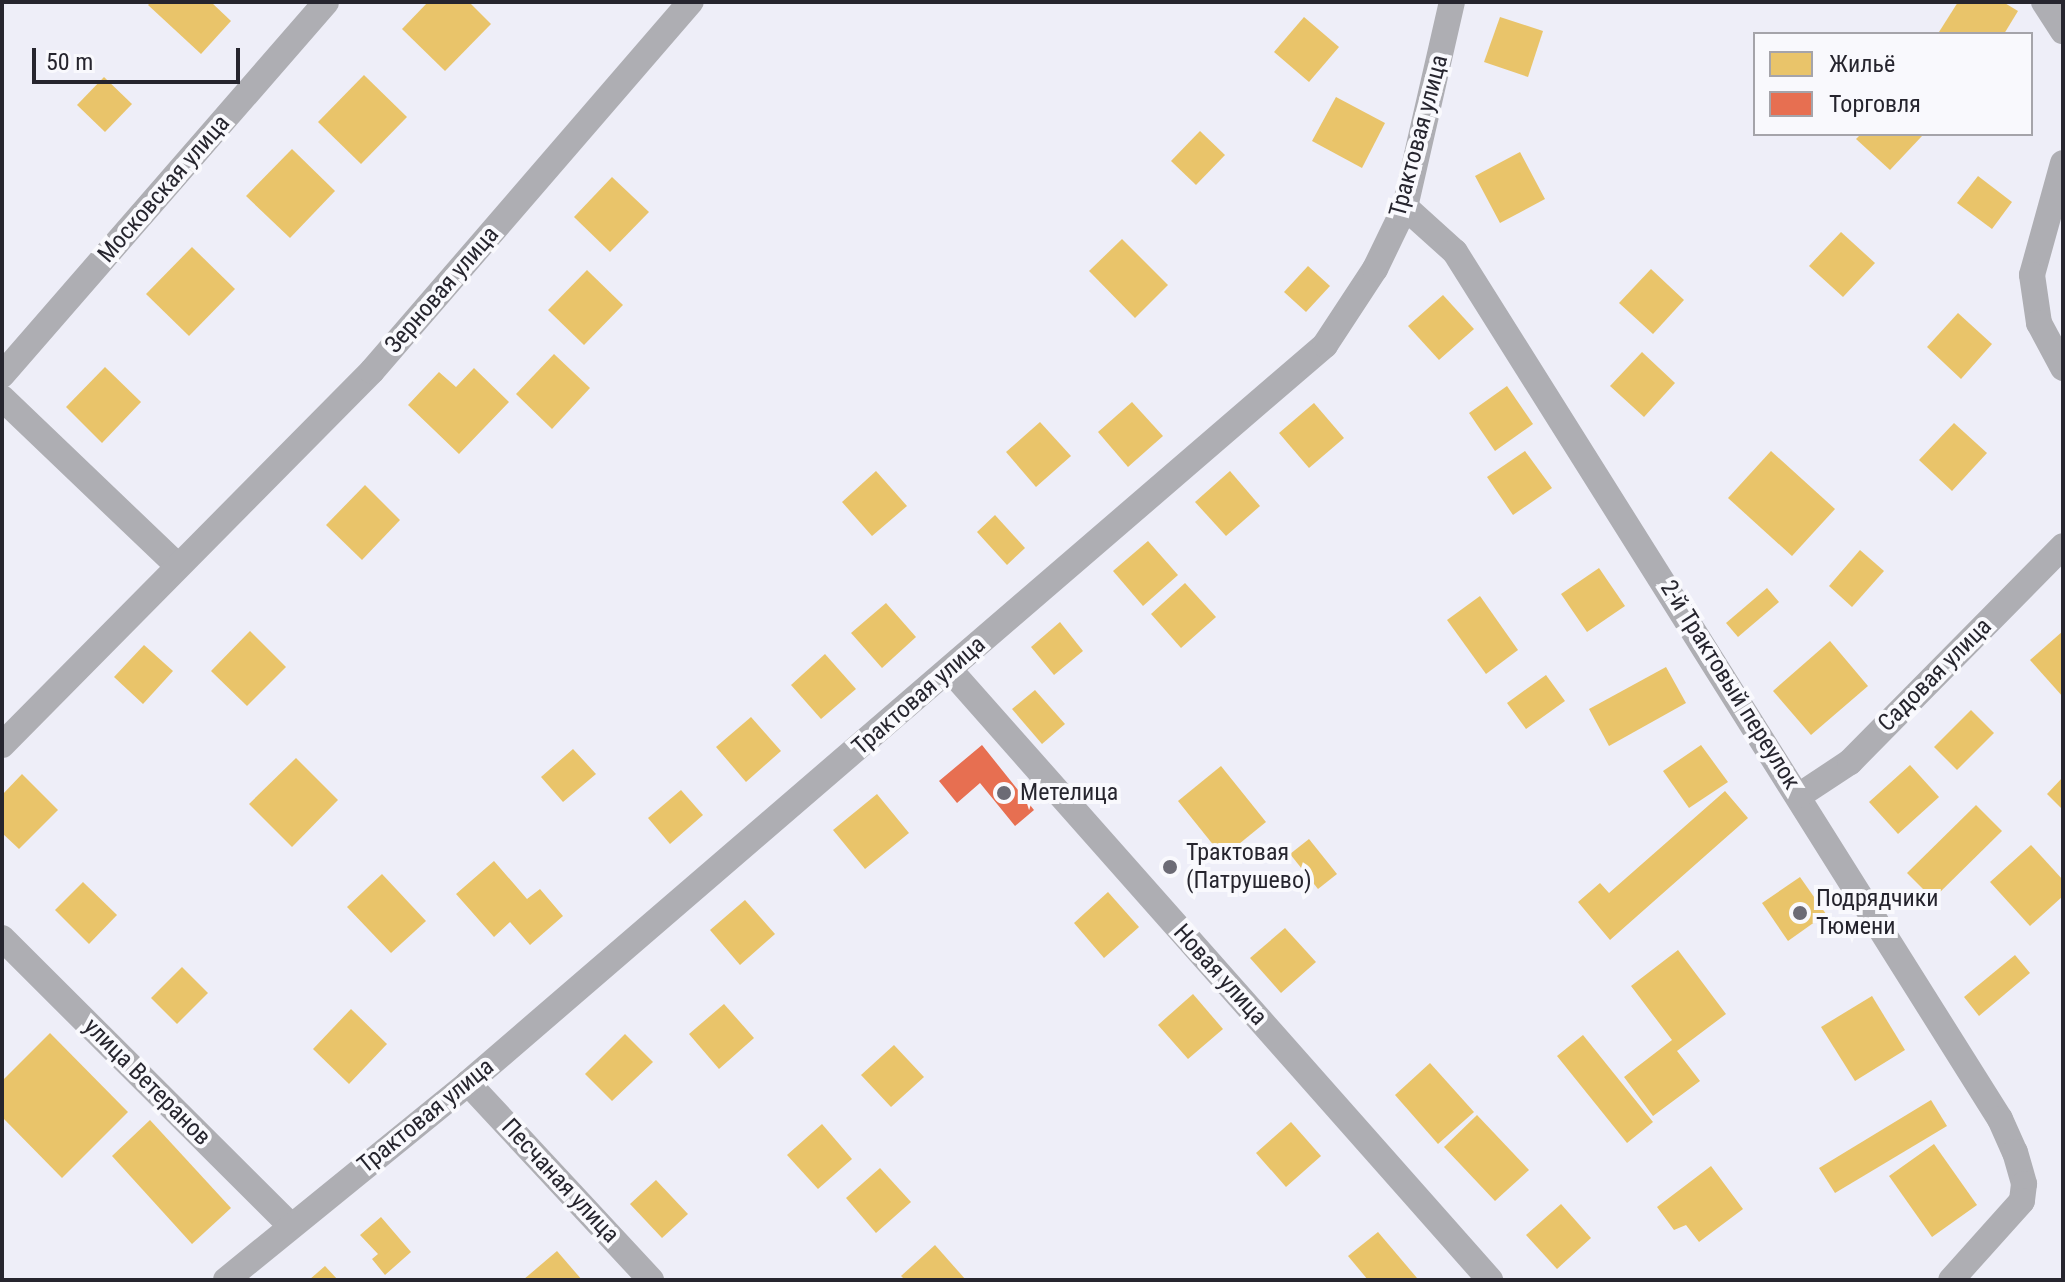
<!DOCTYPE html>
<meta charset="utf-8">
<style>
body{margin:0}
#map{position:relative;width:2065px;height:1282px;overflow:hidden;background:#eeeef8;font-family:"Roboto Condensed",sans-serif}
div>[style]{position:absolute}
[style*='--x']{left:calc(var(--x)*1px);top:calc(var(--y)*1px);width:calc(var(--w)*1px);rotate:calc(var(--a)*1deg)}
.homes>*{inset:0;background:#e9c46a}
.shops>*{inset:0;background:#e76f51}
.minor>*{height:26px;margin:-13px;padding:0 13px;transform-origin:13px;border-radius:13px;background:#aeaeb3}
.dots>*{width:22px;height:22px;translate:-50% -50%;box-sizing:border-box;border:4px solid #f9f9fd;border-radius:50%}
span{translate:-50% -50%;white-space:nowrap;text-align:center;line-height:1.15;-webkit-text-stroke:8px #f9f9fd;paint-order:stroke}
.street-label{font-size:24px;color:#26252e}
.poi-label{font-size:24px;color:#26252e}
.left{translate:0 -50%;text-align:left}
.frame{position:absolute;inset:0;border:4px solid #26252e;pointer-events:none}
.legend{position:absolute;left:1753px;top:32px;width:280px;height:104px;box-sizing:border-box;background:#f9f9fd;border:2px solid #a5a4aa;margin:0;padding:10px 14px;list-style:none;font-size:24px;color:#26252e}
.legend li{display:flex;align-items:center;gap:16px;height:40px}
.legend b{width:40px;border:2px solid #a5a4aa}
.scale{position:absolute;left:32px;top:48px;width:208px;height:36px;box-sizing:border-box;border:4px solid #26252e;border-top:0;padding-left:10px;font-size:24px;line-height:28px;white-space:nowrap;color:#26252e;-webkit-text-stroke:6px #f9f9fd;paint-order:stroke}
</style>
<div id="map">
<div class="homes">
<div style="clip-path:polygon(151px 2px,211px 2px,231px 21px,201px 54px,148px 5px)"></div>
<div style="clip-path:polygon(428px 2px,469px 2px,491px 24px,445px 71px,402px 29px)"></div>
<div style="clip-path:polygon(1958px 2px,2003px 2px,2018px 11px,2004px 34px,1943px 34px,1939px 32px)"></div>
<div style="clip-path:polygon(1304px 17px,1339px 47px,1309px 82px,1274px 52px)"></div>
<div style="clip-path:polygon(1500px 17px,1543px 31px,1528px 77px,1484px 62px)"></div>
<div style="clip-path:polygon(364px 75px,407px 117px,361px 164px,318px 122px)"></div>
<div style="clip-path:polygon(104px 77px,132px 104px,105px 132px,77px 105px)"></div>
<div style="clip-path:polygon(1336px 97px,1385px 123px,1362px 168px,1312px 141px)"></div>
<div style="clip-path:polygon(1200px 131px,1225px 155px,1196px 185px,1171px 161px)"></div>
<div style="clip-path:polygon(1861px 134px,1920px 134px,1922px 136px,1890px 170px,1856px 139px)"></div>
<div style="clip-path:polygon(292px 149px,335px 191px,290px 238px,246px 196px)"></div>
<div style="clip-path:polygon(1520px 152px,1545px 199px,1500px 223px,1475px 176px)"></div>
<div style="clip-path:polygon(1978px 176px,2012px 202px,1992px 229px,1957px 203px)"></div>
<div style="clip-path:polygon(612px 177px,649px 212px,610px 252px,574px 217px)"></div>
<div style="clip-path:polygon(1841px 232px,1875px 263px,1843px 297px,1809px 266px)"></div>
<div style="clip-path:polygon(1122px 239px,1168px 285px,1135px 318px,1089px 271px)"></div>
<div style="clip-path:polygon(192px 247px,235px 289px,189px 336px,146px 294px)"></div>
<div style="clip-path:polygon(1308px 266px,1330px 286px,1306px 312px,1284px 292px)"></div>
<div style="clip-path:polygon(1651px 269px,1684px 300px,1653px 334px,1619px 303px)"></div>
<div style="clip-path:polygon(587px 270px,623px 305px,584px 345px,548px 310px)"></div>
<div style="clip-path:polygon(1443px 295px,1474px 329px,1439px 360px,1408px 326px)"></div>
<div style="clip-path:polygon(1958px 313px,1992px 344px,1961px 379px,1927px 347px)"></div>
<div style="clip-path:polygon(1642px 352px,1675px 383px,1644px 417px,1610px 386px)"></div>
<div style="clip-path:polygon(554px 354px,590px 388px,552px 429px,516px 394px)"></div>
<div style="clip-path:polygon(105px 367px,141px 402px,102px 443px,66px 407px)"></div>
<div style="clip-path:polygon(474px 368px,509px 402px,459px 454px,408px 405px,439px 372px,456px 387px)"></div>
<div style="clip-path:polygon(1507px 386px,1533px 424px,1495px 451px,1469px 413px)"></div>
<div style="clip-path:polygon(1132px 402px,1163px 436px,1128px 467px,1098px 432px)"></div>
<div style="clip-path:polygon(1314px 403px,1344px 438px,1309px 468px,1279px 433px)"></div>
<div style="clip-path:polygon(1040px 422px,1071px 456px,1036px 487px,1006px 452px)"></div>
<div style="clip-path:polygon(1954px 423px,1987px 453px,1952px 491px,1919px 460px)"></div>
<div style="clip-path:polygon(1525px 451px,1552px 488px,1513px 515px,1487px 477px)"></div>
<div style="clip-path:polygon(1771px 451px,1835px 509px,1792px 556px,1728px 498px)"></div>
<div style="clip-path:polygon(876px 471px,907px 506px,872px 536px,842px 502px)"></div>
<div style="clip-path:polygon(1230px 471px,1260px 506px,1226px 536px,1195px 502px)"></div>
<div style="clip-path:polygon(365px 485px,400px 520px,362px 560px,326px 525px)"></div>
<div style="clip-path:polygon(995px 515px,1025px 548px,1007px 565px,977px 532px)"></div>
<div style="clip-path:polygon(1148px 541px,1178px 575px,1143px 606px,1113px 571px)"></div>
<div style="clip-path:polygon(1860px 550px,1884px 571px,1852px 607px,1829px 586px)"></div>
<div style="clip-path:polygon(1599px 568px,1625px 606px,1587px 632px,1561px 594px)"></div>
<div style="clip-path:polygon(1185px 583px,1216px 617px,1181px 648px,1151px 614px)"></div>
<div style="clip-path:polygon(1767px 588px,1779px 602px,1738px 637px,1726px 623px)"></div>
<div style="clip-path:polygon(1480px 596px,1518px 650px,1486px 674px,1447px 620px)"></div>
<div style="clip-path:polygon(886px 603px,916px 637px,882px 668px,851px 633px)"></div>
<div style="clip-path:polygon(1060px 622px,1083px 651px,1054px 675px,1031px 647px)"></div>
<div style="clip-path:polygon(250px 631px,286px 667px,247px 706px,211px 671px)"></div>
<div style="clip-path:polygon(2063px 631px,2063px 697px,2030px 660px)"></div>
<div style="clip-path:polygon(1830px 641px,1868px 686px,1811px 735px,1773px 691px)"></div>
<div style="clip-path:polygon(144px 645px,173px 671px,143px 704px,114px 677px)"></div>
<div style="clip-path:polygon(825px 654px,856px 689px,821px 719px,791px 685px)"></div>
<div style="clip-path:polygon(1666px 667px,1686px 703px,1609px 746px,1589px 709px)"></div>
<div style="clip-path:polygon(1546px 675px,1565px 701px,1526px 729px,1507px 703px)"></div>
<div style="clip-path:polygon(1035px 690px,1065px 724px,1042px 744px,1012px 709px)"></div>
<div style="clip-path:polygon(1971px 710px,1994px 733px,1957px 770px,1934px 747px)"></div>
<div style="clip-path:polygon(751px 717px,781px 751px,746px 782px,716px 747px)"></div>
<div style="clip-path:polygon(1701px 745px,1728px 782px,1689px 808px,1663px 771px)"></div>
<div style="clip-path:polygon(573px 749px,596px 774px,563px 802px,541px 777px)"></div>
<div style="clip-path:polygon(296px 758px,338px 800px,292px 847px,249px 804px)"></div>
<div style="clip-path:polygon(1910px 765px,1939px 797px,1898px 834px,1869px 802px)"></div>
<div style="clip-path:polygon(1221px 766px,1266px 822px,1223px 857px,1178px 801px)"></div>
<div style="clip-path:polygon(22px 774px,58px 810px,19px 849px,2px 833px,2px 795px)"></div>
<div style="clip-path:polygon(2063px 777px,2063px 810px,2047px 794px)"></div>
<div style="clip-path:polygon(681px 790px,703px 815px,670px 844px,648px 818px)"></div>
<div style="clip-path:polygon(1725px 791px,1748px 818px,1610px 940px,1578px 902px,1600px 883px,1609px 893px)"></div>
<div style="clip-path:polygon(877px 794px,909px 833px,865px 869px,833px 830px)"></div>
<div style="clip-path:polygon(1976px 805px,2002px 831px,1933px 899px,1907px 873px)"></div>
<div style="clip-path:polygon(1309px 839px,1337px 874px,1318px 889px,1290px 854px)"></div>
<div style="clip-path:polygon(2031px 845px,2063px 880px,2063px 896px,2030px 926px,1990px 882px)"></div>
<div style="clip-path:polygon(494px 861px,527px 899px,540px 889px,563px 916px,530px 945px,510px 922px,494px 937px,456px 894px)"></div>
<div style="clip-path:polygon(382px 874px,426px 921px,391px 953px,347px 907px)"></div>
<div style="clip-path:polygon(1800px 877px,1826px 914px,1788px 941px,1762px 903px)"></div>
<div style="clip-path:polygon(83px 882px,117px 915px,89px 944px,55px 910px)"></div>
<div style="clip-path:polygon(1108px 892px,1139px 927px,1104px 958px,1074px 923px)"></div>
<div style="clip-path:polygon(745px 900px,775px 934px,740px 965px,710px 930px)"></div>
<div style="clip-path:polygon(1285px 928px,1316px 962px,1281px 993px,1250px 958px)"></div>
<div style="clip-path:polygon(1678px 950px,1726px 1014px,1677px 1051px,1700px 1081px,1653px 1116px,1624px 1077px,1672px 1040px,1631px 986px)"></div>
<div style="clip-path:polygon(2015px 955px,2030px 973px,1979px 1016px,1964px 997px)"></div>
<div style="clip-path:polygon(182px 967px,208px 993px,177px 1024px,151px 998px)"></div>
<div style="clip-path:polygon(1193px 994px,1223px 1029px,1188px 1059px,1158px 1025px)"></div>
<div style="clip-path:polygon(1872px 996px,1905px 1050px,1855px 1081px,1821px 1027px)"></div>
<div style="clip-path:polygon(724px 1004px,754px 1038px,719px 1069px,689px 1034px)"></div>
<div style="clip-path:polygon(351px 1009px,387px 1044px,349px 1084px,313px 1049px)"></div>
<div style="clip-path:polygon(50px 1033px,128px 1112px,62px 1178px,2px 1117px,2px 1081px)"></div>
<div style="clip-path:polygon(625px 1034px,653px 1062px,612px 1101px,585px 1074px)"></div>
<div style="clip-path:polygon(1583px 1035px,1653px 1122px,1627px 1143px,1557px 1056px)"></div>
<div style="clip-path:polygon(894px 1045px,924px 1077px,891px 1107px,861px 1075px)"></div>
<div style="clip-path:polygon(1430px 1063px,1474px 1112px,1438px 1144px,1395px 1095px)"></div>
<div style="clip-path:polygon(1931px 1100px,1947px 1126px,1835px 1193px,1819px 1168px)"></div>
<div style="clip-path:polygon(1477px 1115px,1529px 1170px,1495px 1201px,1444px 1147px)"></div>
<div style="clip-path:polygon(150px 1120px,231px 1208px,192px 1244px,112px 1156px)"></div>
<div style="clip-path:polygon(1291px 1122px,1321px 1156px,1286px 1187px,1256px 1153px)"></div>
<div style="clip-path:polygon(822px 1124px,852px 1159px,818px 1189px,787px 1155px)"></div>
<div style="clip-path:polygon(1934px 1144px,1977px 1205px,1932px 1237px,1889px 1176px)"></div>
<div style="clip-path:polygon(1711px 1166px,1743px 1209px,1699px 1242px,1686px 1225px,1674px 1230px,1657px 1207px)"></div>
<div style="clip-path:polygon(880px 1168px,911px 1202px,876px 1233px,846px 1198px)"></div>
<div style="clip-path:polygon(656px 1180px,688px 1214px,662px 1238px,630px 1204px)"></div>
<div style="clip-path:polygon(1561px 1204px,1591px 1238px,1557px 1269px,1526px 1235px)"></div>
<div style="clip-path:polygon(381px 1217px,411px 1252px,385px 1275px,372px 1259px,378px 1254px,360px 1235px)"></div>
<div style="clip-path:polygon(1378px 1232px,1417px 1278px,1414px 1280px,1368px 1280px,1348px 1256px)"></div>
<div style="clip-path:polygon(935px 1245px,966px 1280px,905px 1280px,901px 1276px)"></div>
<div style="clip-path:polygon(557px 1251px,582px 1280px,523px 1280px)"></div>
<div style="clip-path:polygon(325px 1266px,338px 1280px,309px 1280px)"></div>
</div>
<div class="shops">
<div style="clip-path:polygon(982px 745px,1034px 810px,1015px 826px,980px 783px,957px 803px,939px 781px)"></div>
</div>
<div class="minor">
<div style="--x:2044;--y:2;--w:35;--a:57"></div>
<div style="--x:2063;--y:163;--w:116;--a:105.5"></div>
<div style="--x:2032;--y:275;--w:49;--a:81.7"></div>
<div style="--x:2039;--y:323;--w:51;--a:61.9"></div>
<div style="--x:1405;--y:207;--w:67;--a:42"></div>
<div style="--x:1455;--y:252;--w:1024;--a:57.85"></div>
<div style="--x:2000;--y:1119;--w:36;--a:66"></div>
<div style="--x:2015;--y:1152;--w:33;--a:74"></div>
<div style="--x:2024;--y:1184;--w:17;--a:97"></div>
<div style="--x:2022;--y:1201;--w:106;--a:131.9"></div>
<div style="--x:2;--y:375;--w:494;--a:-49"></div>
<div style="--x:2;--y:398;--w:242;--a:43.7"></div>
<div style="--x:950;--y:670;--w:815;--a:48.48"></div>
<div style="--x:2;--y:745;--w:526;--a:-45.31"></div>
<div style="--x:372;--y:371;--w:488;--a:-49.2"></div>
<div style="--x:1800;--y:795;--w:60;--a:-33.4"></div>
<div style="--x:1850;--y:762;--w:303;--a:-45.4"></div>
<div style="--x:2;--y:938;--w:408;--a:44.9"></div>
<div style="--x:468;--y:1083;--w:269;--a:47.1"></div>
<div style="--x:226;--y:1280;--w:312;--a:-39.1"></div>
<div style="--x:468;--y:1083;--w:1131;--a:-40.73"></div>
<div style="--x:1325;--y:345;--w:91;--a:-56.7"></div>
<div style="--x:1375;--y:269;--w:69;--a:-64.2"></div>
<div style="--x:1405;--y:207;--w:210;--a:-77.1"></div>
</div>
<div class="dots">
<div style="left:1004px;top:793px;background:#6c6b75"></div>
<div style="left:1170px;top:867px;background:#6c6b75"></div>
<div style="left:1800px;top:913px;background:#6c6b75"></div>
</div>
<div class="street-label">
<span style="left:1419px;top:136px;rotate:-75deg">Трактовая улица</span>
<span style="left:164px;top:189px;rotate:-49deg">Московская улица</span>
<span style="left:442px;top:290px;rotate:-49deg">Зерновая улица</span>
<span style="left:1935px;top:675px;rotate:-45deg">Садовая улица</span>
<span style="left:1730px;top:685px;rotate:58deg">2-й Трактовый переулок</span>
<span style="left:919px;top:696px;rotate:-41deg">Трактовая улица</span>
<span style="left:1220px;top:975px;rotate:48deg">Новая улица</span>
<span style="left:147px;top:1082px;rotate:45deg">улица Ветеранов</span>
<span style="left:426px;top:1116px;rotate:-39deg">Трактовая улица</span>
<span style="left:560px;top:1181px;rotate:47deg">Песчаная улица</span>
</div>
<div class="poi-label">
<span class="left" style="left:1020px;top:793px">Метелица</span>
<span class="left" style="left:1186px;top:867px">Трактовая<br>(Патрушево)</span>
<span class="left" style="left:1816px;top:913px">Подрядчики<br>Тюмени</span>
</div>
<div class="frame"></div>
<ul class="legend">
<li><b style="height:22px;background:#e9c46a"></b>Жильё</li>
<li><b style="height:22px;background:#e76f51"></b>Торговля</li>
</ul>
<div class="scale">50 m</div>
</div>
